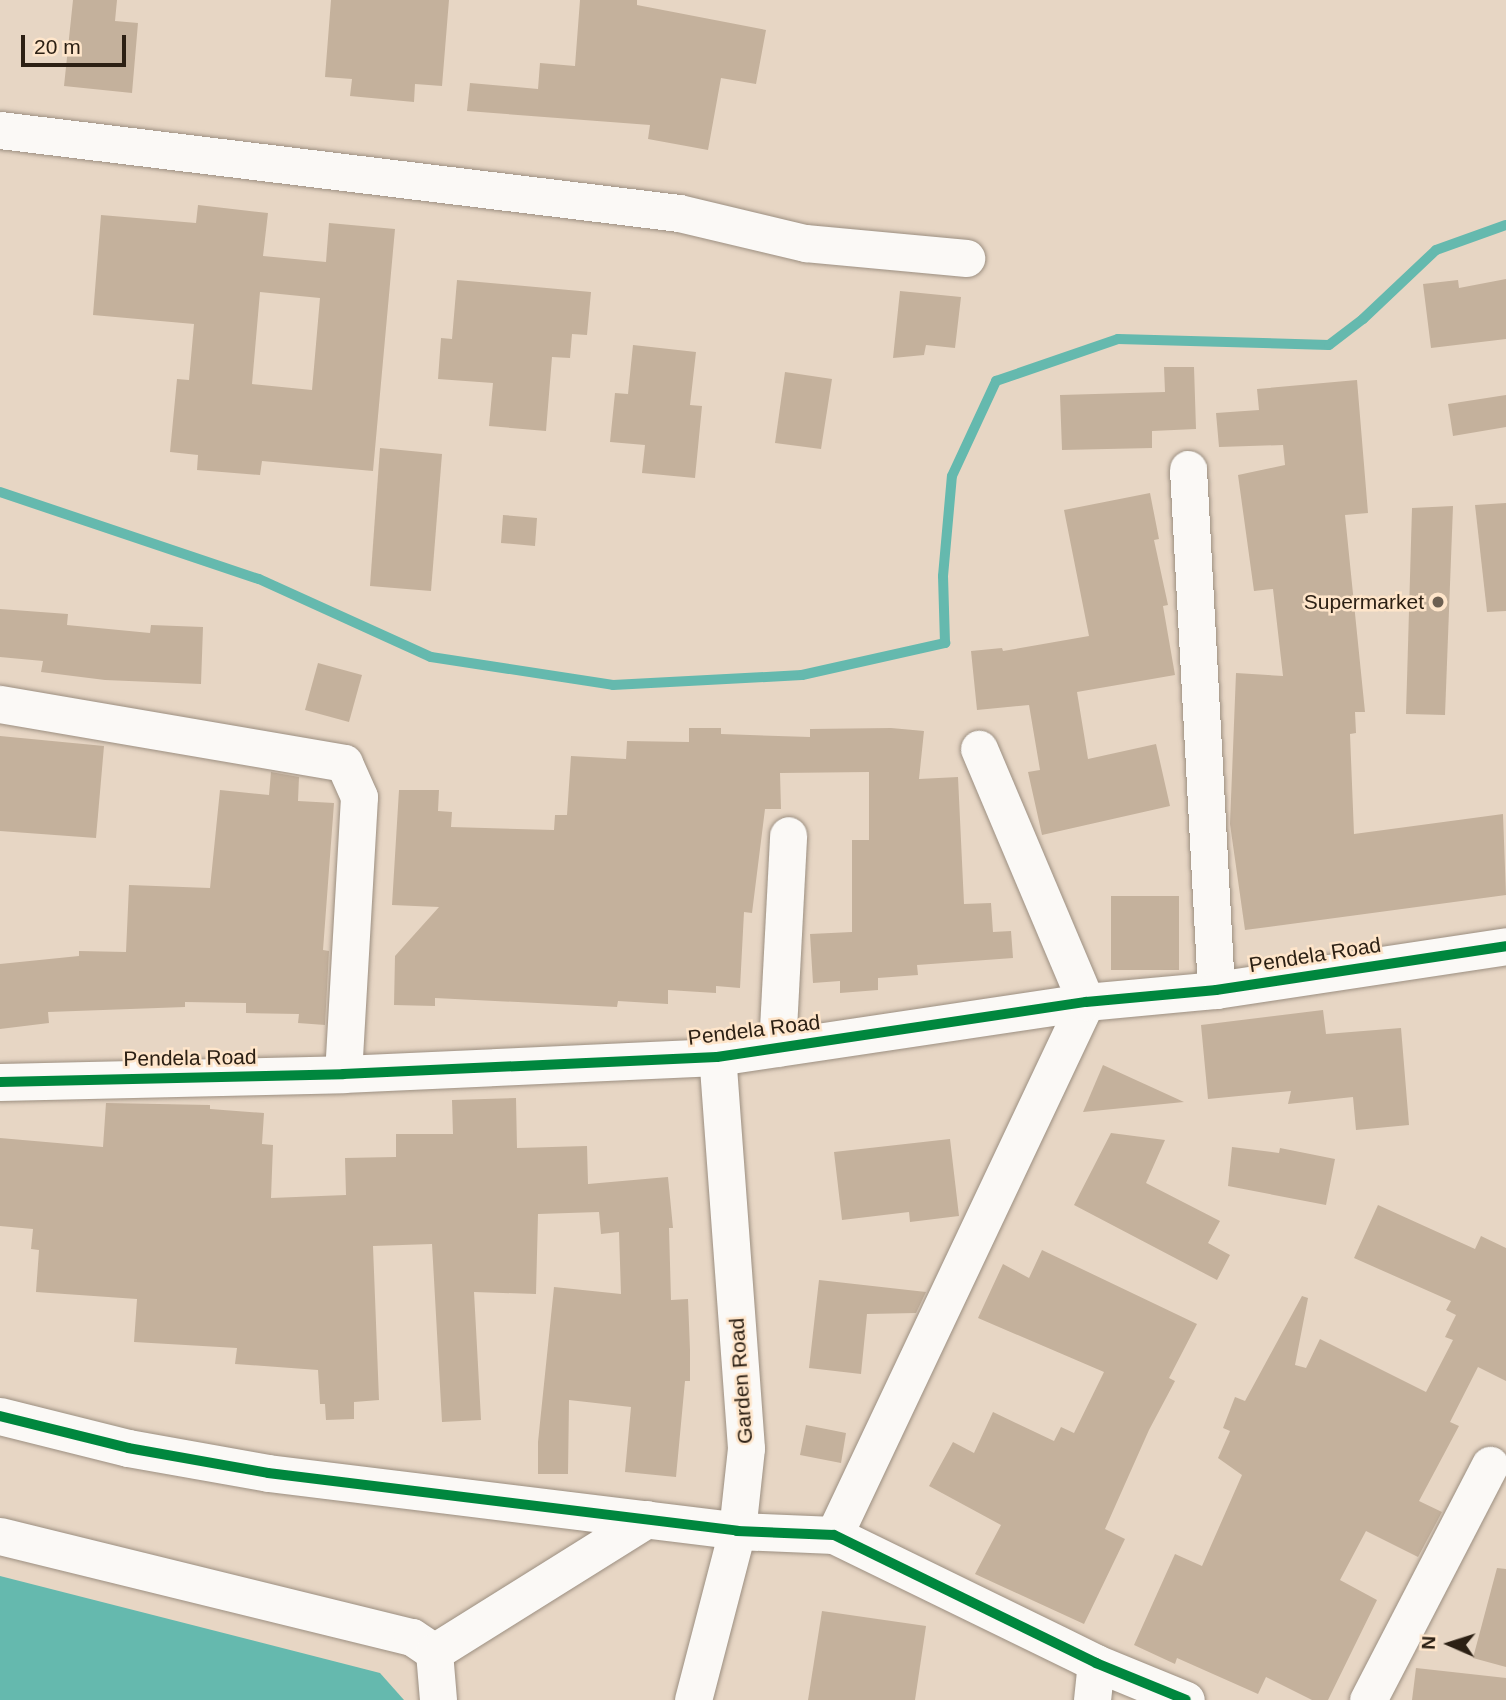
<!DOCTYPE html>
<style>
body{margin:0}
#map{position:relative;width:1506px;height:1700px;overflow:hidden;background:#e7d6c4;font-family:Arial,sans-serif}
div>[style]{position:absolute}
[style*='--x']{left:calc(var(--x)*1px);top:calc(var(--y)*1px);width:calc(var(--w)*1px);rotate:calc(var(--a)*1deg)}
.water>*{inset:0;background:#65b9ae}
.stream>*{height:10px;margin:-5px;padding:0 5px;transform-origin:5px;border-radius:5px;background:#65b9ae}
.building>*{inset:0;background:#c4b19c}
.roads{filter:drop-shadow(0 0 2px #9c8f81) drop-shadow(0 0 2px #9c8f81)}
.minor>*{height:37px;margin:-18.5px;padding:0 18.5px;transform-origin:18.5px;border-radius:18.5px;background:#fbf9f6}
.cycleway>*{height:10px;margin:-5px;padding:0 5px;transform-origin:5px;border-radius:5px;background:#00873e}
.dots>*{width:19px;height:19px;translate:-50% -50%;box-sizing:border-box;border:4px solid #fee5ca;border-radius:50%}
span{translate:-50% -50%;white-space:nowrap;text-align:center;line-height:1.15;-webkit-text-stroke:5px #fee5ca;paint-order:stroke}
.poi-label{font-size:21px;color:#2c2014}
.right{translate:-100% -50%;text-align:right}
.street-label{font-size:21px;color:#2c2014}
.north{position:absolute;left:1415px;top:1609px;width:70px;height:70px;-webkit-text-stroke:5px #fee5ca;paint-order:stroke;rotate:273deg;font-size:19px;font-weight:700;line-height:28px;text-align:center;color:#2c2014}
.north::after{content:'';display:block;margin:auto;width:24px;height:32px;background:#2c2014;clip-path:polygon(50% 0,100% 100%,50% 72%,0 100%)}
.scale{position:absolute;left:21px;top:35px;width:105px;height:32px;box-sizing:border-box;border:4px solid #2c2014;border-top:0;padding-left:9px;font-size:21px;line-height:24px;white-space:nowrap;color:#2c2014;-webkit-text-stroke:5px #fee5ca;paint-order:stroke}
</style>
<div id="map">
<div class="water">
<div style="clip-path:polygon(0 1576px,380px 1673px,404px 1700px,0 1700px)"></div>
</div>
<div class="stream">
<div style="--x:0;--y:492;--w:273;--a:18.6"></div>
<div style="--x:259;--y:579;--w:189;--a:24.4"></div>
<div style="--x:431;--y:657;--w:184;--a:8.7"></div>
<div style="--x:613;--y:685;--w:189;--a:-3"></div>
<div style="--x:802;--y:675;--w:147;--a:-12.6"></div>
<div style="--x:945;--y:643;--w:67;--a:-91.7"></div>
<div style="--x:943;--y:576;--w:100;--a:-84.9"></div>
<div style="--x:952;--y:476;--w:105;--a:-65.1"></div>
<div style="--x:996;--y:381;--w:129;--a:-19"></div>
<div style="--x:1118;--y:339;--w:211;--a:1.6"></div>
<div style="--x:1329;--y:345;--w:43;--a:-37.4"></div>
<div style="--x:1363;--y:319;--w:100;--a:-43.4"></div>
<div style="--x:1436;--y:250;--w:74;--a:-19.7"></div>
</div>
<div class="building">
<div style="clip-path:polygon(73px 0,117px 0,115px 21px,138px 23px,132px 93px,64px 86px)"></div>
<div style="clip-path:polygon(331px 0,449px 0,442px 86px,415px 84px,414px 102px,350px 96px,352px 79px,325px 77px)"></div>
<div style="clip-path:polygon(580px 0,637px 0,637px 5px,766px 30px,756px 84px,721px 78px,708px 150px,648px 139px,650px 125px,467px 111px,470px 83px,538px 89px,540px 63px,575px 66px)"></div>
<div style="clip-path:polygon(evenodd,198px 205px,268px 213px,263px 256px,326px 262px,329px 223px,395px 229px,373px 471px,262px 461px,260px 475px,197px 470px,198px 455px,170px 452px,177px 379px,189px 380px,194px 324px,93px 315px,101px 215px,196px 223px,198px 205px,260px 292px,320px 298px,312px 390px,252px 384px,260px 292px)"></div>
<div style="clip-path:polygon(1506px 279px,1506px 339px,1431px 348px,1423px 284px,1458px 280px,1459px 288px)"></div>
<div style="clip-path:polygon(457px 280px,591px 292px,587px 335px,572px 334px,570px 358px,552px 357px,546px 431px,489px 426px,493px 383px,438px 379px,441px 338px,452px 339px)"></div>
<div style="clip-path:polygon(900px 291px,961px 297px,955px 348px,926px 345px,924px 355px,893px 358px)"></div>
<div style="clip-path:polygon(633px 345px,696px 352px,690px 405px,702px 406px,695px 478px,642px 473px,645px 445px,610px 442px,615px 393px,628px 394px)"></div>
<div style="clip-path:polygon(1164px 367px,1194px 367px,1196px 429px,1152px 431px,1152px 448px,1062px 450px,1060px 395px,1165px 392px)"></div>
<div style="clip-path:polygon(785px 372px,832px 379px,821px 449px,775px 443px)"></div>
<div style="clip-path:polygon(1357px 380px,1368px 513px,1345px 515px,1365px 712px,1355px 712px,1356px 733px,1350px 734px,1354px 834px,1503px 814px,1506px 895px,1245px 930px,1230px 824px,1236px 673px,1283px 676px,1273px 589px,1254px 591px,1238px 475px,1285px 465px,1283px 445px,1219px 447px,1216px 413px,1259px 410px,1257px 389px)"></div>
<div style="clip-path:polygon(1506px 395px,1506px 427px,1453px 436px,1448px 404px)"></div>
<div style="clip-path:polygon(380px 448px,442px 454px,431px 591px,370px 586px)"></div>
<div style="clip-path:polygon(1150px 493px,1159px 539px,1154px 540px,1168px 605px,1163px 606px,1175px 675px,1077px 692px,1088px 759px,1156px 744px,1170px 806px,1042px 835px,1028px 772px,1040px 770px,1029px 705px,977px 710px,971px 651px,1002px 648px,1003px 651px,1089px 636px,1064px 510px)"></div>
<div style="clip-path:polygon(1506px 503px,1506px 611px,1487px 612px,1475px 505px)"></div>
<div style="clip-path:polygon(1453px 506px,1445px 715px,1406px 714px,1412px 508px)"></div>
<div style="clip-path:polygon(503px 515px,537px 518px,535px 546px,501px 543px)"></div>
<div style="clip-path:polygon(0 609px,68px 614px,67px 625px,150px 633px,151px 625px,203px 627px,201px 684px,105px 680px,41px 672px,43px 661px,0 657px)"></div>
<div style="clip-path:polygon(318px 663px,362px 675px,349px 722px,305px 710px)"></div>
<div style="clip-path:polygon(689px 728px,721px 728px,721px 734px,810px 737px,810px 729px,891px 728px,924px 731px,919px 779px,958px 777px,964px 904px,991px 903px,993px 932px,1011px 931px,1013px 958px,917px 965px,918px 975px,878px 978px,878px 990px,840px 993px,840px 981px,813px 983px,810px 934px,852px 932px,852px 840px,869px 840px,869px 772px,780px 773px,781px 809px,765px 809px,752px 913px,744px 912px,740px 988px,716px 986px,716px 993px,668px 990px,668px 1004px,618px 1001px,617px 1007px,435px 998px,435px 1006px,394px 1005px,395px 956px,439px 907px,392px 905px,399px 790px,439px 790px,438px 811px,452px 812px,451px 827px,554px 830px,555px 815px,567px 815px,571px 756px,626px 759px,627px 741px,689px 742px)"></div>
<div style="clip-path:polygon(0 736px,104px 746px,96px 838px,0 831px)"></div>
<div style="clip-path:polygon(271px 772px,299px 777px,298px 801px,334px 803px,323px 950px,329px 951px,325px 1025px,298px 1023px,299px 1014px,246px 1013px,246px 1003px,185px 1002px,185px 1007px,48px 1012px,49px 1023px,0 1029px,0 964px,79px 956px,79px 951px,126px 952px,129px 885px,210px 888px,220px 790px,269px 795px)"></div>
<div style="clip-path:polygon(1111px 896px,1179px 896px,1179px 970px,1111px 970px)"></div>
<div style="clip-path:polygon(1323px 1010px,1326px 1034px,1401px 1028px,1409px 1125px,1356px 1130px,1353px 1097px,1288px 1104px,1291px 1091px,1208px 1099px,1201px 1025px)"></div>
<div style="clip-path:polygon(1103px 1065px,1184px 1102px,1083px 1112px)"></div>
<div style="clip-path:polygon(516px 1098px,517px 1148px,587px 1146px,588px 1184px,668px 1177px,673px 1228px,669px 1228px,671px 1300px,688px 1299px,690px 1350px,690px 1381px,685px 1381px,676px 1477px,625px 1472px,631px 1407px,569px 1400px,568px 1474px,538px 1474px,538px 1442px,554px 1287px,621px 1294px,619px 1232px,601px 1234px,599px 1212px,538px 1214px,536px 1294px,474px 1292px,481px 1420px,442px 1422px,432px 1244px,373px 1246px,379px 1400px,354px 1402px,354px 1419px,326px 1420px,325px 1404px,320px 1404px,318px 1370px,235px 1364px,237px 1348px,134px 1342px,137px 1299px,36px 1292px,39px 1250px,31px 1249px,33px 1229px,0 1226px,0 1138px,103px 1147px,106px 1103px,210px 1105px,210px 1109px,264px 1113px,262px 1144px,273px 1145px,271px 1198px,346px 1195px,345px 1158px,396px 1157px,396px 1134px,453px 1134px,452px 1100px)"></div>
<div style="clip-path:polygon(1111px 1133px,1165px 1140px,1146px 1183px,1220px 1221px,1208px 1243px,1230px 1255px,1217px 1280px,1074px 1205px)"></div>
<div style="clip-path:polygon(950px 1139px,959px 1216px,910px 1222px,909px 1212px,842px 1220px,834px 1152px)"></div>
<div style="clip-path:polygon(1232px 1147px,1279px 1153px,1280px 1148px,1335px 1159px,1326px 1205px,1228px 1186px)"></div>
<div style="clip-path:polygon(1378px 1205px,1475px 1249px,1481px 1236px,1506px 1248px,1506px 1381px,1478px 1367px,1450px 1422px,1459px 1426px,1419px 1501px,1442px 1512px,1418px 1557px,1366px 1531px,1340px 1580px,1377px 1600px,1328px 1700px,1312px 1700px,1266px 1677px,1258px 1694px,1177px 1658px,1175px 1664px,1134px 1645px,1175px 1554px,1202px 1566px,1242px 1475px,1218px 1458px,1230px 1431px,1223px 1428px,1235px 1397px,1245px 1401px,1302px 1296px,1308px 1298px,1295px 1365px,1306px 1368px,1320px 1339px,1426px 1392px,1453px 1340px,1445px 1337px,1456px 1315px,1446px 1310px,1451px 1301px,1354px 1258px)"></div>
<div style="clip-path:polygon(1042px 1250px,1197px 1324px,1169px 1378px,1175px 1381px,1149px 1430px,1105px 1529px,1125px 1539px,1084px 1624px,975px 1574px,1001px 1525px,929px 1486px,953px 1442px,974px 1453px,993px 1412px,1054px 1441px,1061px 1427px,1074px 1433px,1104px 1372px,978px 1318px,1003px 1264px,1029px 1278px)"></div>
<div style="clip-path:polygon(819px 1280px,926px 1292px,916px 1313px,867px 1314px,861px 1374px,809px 1368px)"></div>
<div style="clip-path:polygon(806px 1425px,846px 1433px,841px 1463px,800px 1455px)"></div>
<div style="clip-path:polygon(1497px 1568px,1506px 1569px,1506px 1667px,1473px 1658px)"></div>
<div style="clip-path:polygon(822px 1611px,926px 1626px,915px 1700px,808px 1700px)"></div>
<div style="clip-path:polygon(1416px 1668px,1506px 1678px,1506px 1700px,1412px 1700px)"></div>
</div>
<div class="roads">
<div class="minor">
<div style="--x:0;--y:130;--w:684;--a:6.97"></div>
<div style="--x:679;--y:213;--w:130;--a:13.4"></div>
<div style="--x:805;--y:243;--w:162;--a:5.3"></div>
<div style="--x:1188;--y:469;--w:522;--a:86.92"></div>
<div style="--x:0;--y:704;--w:349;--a:9.7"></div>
<div style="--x:344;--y:763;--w:37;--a:66"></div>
<div style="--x:359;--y:797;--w:277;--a:93.3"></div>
<div style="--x:777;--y:1048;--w:213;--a:-87"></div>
<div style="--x:0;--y:1082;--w:343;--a:-1.3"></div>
<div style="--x:343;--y:1074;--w:374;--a:-2.6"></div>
<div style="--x:717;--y:1057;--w:373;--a:-8.5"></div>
<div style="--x:1086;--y:1002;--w:131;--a:-5.3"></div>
<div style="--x:1216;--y:990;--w:293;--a:-8.6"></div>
<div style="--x:0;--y:1416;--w:132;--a:14"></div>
<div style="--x:128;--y:1448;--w:142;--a:10.1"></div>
<div style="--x:268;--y:1473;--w:473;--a:7"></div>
<div style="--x:737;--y:1531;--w:97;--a:2.4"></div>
<div style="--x:834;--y:1535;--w:292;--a:26"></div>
<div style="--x:1096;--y:1663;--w:97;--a:22.3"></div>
<div style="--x:834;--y:1535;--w:590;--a:-64.7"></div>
<div style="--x:1086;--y:1002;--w:275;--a:-112.9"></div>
<div style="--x:0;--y:1536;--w:424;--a:13.8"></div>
<div style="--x:412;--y:1637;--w:27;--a:34"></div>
<div style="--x:434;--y:1652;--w:48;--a:85.2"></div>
<div style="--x:434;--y:1652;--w:251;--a:-32"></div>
<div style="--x:693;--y:1700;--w:175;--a:-75.4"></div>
<div style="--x:737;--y:1531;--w:83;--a:-83.8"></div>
<div style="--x:746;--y:1448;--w:392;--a:-94.2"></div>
<div style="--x:1092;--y:1700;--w:37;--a:-84"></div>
<div style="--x:1368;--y:1700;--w:265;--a:-62.6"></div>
</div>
</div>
<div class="cycleway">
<div style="--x:0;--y:1082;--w:343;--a:-1.3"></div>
<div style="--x:343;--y:1074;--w:374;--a:-2.6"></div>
<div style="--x:717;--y:1057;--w:373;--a:-8.5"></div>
<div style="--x:1086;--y:1002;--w:131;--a:-5.3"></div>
<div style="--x:1216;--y:990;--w:293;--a:-8.6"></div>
<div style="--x:0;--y:1416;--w:132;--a:14"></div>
<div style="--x:128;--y:1448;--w:142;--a:10.1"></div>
<div style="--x:268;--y:1473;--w:473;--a:7"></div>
<div style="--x:737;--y:1531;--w:97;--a:2.4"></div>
<div style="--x:834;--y:1535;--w:292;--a:26"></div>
<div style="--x:1096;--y:1663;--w:97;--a:22.3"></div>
</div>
<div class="dots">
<div style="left:1438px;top:602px;background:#6d6052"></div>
</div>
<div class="poi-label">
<span class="right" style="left:1424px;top:602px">Supermarket</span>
</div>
<div class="street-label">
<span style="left:1315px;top:955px;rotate:-9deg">Pendela Road</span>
<span style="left:754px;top:1030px;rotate:-7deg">Pendela Road</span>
<span style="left:190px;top:1058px;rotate:-1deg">Pendela Road</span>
<span style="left:741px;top:1381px;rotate:-94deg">Garden Road</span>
</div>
<div class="north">N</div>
<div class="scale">20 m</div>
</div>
